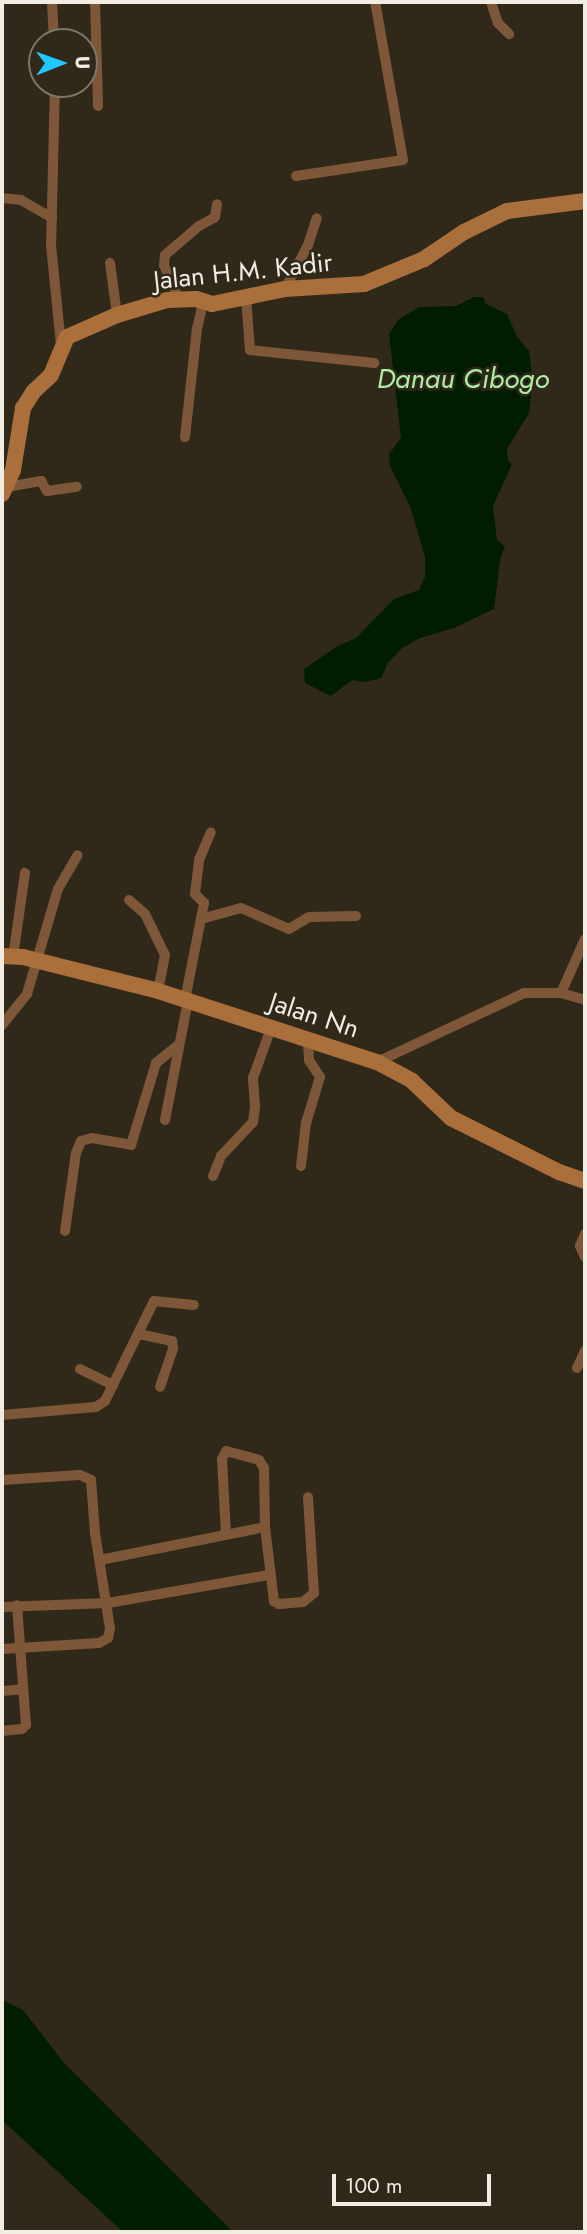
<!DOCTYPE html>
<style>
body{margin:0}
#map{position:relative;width:587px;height:2234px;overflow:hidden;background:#30291a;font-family:Jost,sans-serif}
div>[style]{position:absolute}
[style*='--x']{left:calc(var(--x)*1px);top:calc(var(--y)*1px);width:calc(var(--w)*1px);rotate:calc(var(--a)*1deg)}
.water>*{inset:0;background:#001d00}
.street>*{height:10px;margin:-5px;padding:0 5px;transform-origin:5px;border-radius:5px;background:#7d5738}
.secondary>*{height:16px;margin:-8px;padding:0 8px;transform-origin:8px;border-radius:8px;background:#ab6f3c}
span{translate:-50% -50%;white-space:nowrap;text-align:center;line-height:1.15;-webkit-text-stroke:5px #30291a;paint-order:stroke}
.street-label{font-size:26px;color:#f1ede3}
.water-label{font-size:28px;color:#abeea4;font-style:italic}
.frame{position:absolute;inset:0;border:4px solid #f1ede3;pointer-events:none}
.north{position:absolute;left:28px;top:28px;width:70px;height:70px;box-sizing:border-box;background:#30291a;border:2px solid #7d776a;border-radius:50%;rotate:89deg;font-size:19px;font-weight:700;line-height:28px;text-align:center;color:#f1ede3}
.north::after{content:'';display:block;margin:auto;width:24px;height:32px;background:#20c9fd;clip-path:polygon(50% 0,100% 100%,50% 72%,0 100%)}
.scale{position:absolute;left:332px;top:2174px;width:159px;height:32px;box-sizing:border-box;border:4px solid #f1ede3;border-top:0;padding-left:9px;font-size:21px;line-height:24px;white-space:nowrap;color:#f1ede3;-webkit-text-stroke:5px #30291a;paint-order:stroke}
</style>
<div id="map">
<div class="water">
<div style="clip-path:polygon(474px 297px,483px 297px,486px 304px,507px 314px,517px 337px,529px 351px,533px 381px,529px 413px,507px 449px,508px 461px,512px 464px,493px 506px,497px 540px,505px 546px,500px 560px,494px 609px,454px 628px,420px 638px,402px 648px,388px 663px,381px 678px,365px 682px,352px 680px,331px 696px,305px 683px,304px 669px,336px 647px,356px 638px,394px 599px,419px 590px,425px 577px,425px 557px,411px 509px,390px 466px,389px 454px,401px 438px,389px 334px,398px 320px,419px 307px,456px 306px)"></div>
<div style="clip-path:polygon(2px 2000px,23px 2010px,64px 2063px,233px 2232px,123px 2232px,2px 2120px)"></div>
</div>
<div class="street">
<div style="--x:52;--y:2;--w:40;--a:87.1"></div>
<div style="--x:95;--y:2;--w:104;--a:88.3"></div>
<div style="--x:491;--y:2;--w:22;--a:72"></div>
<div style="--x:498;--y:23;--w:16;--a:45"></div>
<div style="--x:55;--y:84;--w:161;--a:91.4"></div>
<div style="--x:51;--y:245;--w:100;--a:84.3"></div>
<div style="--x:296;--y:176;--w:108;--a:-8.5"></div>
<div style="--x:403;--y:160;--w:160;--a:-100"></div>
<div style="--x:2;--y:198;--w:19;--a:6"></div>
<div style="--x:21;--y:200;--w:36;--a:30"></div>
<div style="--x:110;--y:263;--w:52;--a:82.3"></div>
<div style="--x:285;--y:289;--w:50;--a:-62.4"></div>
<div style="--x:308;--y:245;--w:28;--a:-72"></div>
<div style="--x:246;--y:297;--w:53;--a:85.7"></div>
<div style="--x:250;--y:350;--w:125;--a:6"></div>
<div style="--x:179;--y:299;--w:37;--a:-114"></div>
<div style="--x:164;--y:265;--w:10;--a:-84"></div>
<div style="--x:165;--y:255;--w:45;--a:-40.5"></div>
<div style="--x:199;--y:226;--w:18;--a:-29"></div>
<div style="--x:215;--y:217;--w:13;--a:-81"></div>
<div style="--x:185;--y:437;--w:109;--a:-83.7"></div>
<div style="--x:197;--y:329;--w:28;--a:-77"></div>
<div style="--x:7;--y:487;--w:35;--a:-10"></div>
<div style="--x:41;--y:481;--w:12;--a:59"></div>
<div style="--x:47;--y:491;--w:30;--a:-8"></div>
<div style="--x:129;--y:900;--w:21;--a:41"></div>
<div style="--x:145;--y:914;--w:46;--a:64"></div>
<div style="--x:165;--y:955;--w:37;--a:101"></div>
<div style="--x:201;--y:919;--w:41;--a:-15.4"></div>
<div style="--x:241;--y:908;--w:52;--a:23.6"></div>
<div style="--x:289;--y:929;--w:23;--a:-31"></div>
<div style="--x:309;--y:917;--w:47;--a:-1.2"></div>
<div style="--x:13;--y:957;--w:85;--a:-81.9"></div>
<div style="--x:561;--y:993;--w:59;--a:-66"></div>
<div style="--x:185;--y:1000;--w:99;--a:-78.9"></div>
<div style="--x:204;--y:903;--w:13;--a:-135"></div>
<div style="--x:195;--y:894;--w:34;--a:-83"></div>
<div style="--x:199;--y:860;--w:30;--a:-67"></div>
<div style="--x:2;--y:1025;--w:40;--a:-51"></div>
<div style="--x:27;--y:994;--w:109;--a:-73.6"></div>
<div style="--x:58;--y:889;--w:39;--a:-60"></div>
<div style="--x:377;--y:1062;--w:162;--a:-25.1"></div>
<div style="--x:524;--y:993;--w:37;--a:0"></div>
<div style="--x:561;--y:993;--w:25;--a:16"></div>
<div style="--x:165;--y:1120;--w:121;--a:-79.1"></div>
<div style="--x:301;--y:1166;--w:43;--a:-83.4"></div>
<div style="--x:306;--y:1123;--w:48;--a:-73.1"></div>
<div style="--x:320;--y:1077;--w:20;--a:-123"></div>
<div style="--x:309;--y:1060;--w:21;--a:-93"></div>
<div style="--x:213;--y:1176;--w:22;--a:-68"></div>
<div style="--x:221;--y:1156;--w:47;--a:-46.7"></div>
<div style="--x:253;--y:1122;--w:15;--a:-82"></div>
<div style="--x:255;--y:1107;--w:29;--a:-94"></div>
<div style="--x:253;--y:1078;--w:53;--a:-70.2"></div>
<div style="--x:65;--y:1231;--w:79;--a:-82"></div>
<div style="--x:76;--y:1153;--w:13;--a:-67"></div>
<div style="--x:81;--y:1141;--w:11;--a:-15"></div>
<div style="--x:92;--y:1138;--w:40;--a:10"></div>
<div style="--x:131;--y:1145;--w:86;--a:-73"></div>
<div style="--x:156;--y:1063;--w:27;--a:-39"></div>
<div style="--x:585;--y:1234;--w:13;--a:113"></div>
<div style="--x:580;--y:1246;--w:12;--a:66"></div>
<div style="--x:139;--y:1334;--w:34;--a:12"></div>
<div style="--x:172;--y:1341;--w:8;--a:83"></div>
<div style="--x:173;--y:1349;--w:40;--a:108.9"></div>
<div style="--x:577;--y:1368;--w:19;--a:-65"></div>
<div style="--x:80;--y:1369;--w:37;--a:26"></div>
<div style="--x:2;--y:1415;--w:94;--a:-4.9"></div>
<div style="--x:96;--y:1407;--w:11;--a:-34"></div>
<div style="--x:105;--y:1401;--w:111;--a:-63.9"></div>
<div style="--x:154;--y:1301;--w:40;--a:5.7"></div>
<div style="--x:2;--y:1480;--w:78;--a:-3.7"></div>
<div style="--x:80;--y:1475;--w:12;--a:24"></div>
<div style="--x:91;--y:1480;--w:53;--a:85.7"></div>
<div style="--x:95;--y:1533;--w:97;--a:81.1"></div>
<div style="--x:110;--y:1629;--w:9;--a:103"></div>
<div style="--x:108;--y:1638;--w:10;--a:151"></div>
<div style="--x:99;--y:1643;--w:97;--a:176.5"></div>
<div style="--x:226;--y:1535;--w:76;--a:-93"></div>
<div style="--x:222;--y:1459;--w:9;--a:-63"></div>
<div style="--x:226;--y:1451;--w:34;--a:15"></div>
<div style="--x:259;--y:1460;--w:9;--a:58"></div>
<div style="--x:264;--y:1468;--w:59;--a:89"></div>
<div style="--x:265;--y:1527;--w:75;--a:83.1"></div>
<div style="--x:274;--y:1601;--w:6;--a:31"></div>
<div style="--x:279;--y:1604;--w:24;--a:-5"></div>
<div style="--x:303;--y:1602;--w:14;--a:-39"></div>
<div style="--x:314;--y:1593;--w:96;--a:-93.6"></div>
<div style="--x:100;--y:1560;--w:168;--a:-11.3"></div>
<div style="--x:2;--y:1607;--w:106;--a:-2.2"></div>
<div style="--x:108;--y:1603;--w:163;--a:-9.9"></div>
<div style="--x:2;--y:1691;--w:21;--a:-5"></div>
<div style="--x:2;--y:1731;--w:20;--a:-6"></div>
<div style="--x:22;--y:1729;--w:6;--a:-45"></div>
<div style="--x:26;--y:1725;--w:120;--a:-94.3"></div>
</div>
<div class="secondary">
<div style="--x:2;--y:494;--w:26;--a:-65"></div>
<div style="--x:13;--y:470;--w:63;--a:-80.8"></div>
<div style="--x:23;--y:408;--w:20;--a:-57"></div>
<div style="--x:34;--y:391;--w:23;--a:-43"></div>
<div style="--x:51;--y:375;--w:41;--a:-67.2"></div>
<div style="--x:67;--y:337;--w:55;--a:-23.7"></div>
<div style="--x:117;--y:315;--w:52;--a:-16.7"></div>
<div style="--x:167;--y:300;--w:29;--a:-2"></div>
<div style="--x:196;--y:299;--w:17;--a:17"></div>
<div style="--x:212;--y:304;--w:75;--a:-11.6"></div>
<div style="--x:285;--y:289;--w:79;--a:-3.6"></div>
<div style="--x:364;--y:284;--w:65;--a:-22.6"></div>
<div style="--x:424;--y:259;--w:48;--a:-34"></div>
<div style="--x:464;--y:232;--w:48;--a:-26"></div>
<div style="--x:507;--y:211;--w:79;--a:-7.3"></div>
<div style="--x:2;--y:956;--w:21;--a:3"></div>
<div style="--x:23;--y:957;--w:139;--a:14.1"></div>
<div style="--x:158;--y:991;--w:230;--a:18"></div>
<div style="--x:377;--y:1062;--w:40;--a:28"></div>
<div style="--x:412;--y:1081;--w:54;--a:43.5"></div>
<div style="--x:451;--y:1118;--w:121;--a:26.6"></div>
<div style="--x:559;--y:1172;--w:28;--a:19"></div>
</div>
<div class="street-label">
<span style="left:243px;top:272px;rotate:-6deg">Jalan H.M. Kadir</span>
<span style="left:314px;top:1016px;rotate:18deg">Jalan Nn</span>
</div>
<div class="water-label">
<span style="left:463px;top:379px">Danau Cibogo</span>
</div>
<div class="frame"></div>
<div class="north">U</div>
<div class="scale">100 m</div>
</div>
